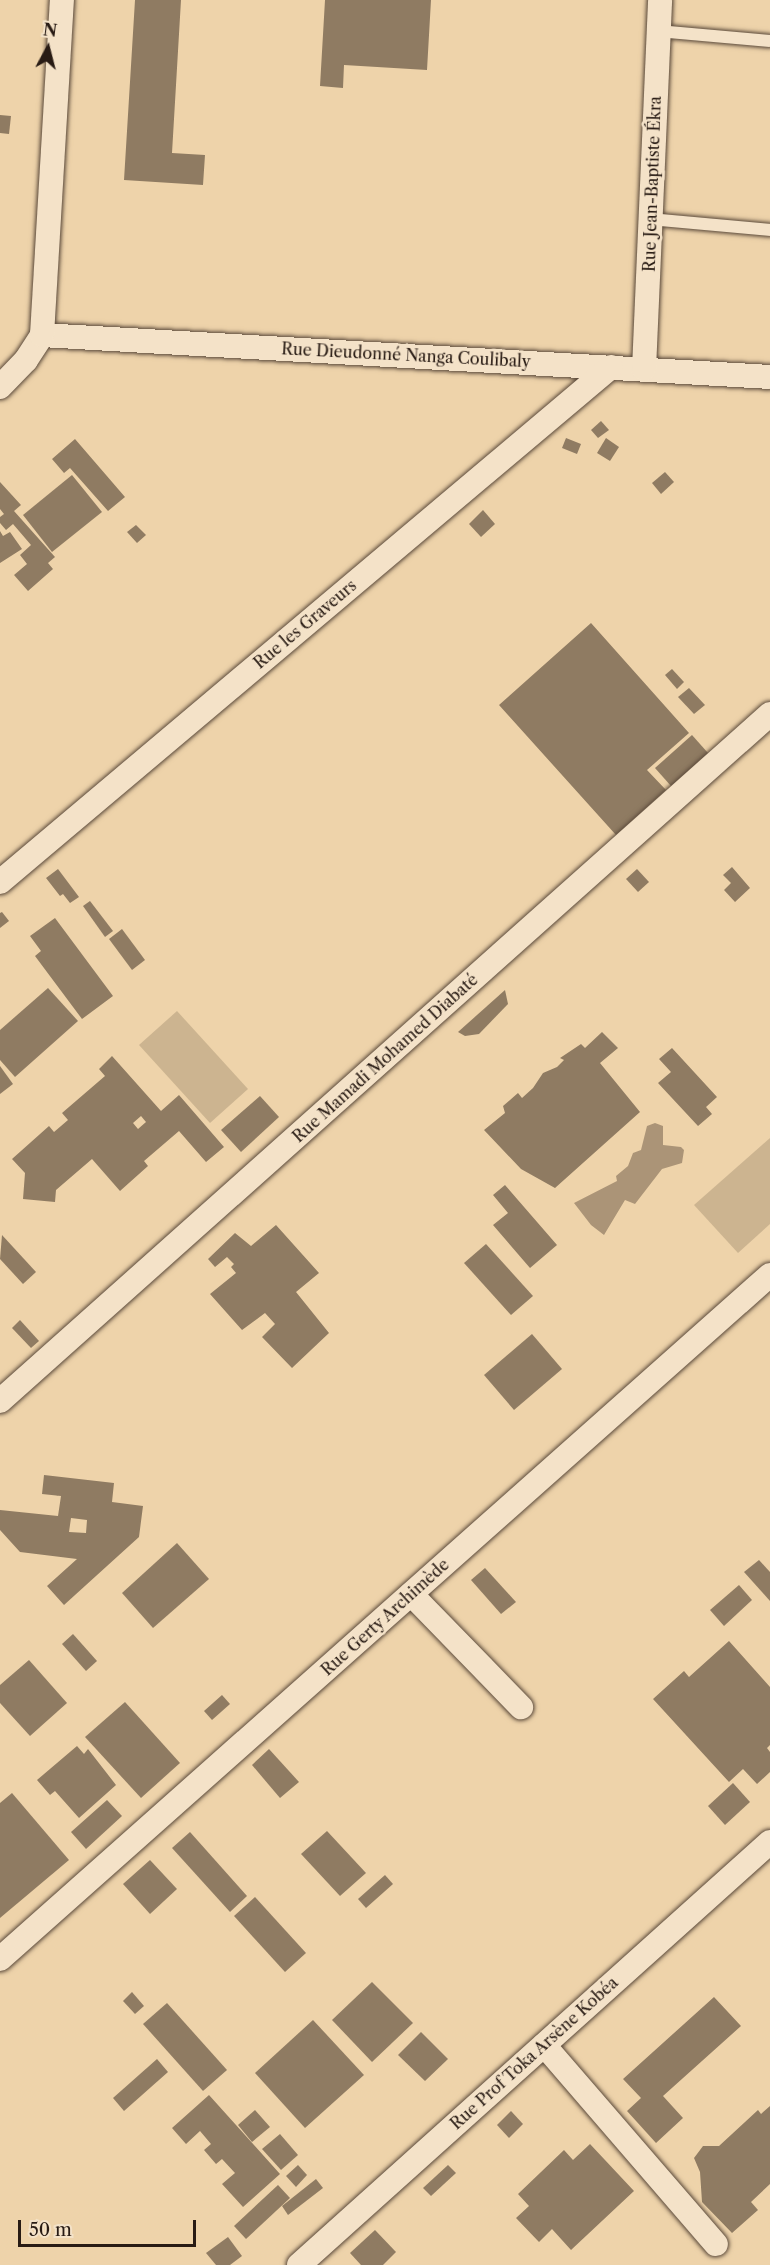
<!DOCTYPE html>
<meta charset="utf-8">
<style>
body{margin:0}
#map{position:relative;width:770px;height:2265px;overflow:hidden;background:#eed3aa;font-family:"Libre Caslon Text",serif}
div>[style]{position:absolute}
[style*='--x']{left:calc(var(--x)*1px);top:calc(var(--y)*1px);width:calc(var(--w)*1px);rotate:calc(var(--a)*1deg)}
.green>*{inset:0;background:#ccb490}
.water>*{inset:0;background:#ab9477}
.building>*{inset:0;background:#8f7b62}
.roads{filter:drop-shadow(0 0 2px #5a493a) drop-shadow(0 0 2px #5a493a)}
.service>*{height:12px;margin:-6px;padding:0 6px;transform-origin:6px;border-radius:6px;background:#f4e2c8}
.minor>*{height:24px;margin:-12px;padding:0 12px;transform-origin:12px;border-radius:12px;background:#f4e2c8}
span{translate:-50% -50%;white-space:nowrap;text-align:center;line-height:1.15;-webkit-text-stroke:5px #f4e2c8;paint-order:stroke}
.street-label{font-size:16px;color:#281b14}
.north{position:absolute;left:18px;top:18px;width:60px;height:60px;-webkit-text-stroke:4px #f4e2c8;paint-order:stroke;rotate:7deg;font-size:16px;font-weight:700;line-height:24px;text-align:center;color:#281b14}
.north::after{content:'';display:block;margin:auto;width:21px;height:27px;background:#281b14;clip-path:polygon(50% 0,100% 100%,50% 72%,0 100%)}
.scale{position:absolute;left:18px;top:2220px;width:178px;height:27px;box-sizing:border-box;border:3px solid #281b14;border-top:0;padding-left:8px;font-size:18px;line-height:21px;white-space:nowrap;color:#281b14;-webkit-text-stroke:4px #f4e2c8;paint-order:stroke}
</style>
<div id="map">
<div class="green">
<div style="clip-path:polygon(177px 1011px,248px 1089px,210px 1123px,139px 1045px)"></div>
<div style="clip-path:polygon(770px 1138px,770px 1224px,738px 1253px,694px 1205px)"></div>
</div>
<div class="water">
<div style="clip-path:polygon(655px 1123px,663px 1126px,663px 1145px,681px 1147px,684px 1150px,682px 1163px,662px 1169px,635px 1204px,625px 1200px,604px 1235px,591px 1225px,574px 1203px,617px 1181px,616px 1176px,628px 1166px,633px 1153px,641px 1150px,647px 1126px)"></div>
</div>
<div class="building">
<div style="clip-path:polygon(135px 0,181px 0,172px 153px,205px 155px,203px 185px,124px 180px)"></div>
<div style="clip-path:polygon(325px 0,431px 0,427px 70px,344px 65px,343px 88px,320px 86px)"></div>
<div style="clip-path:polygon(0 115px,11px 116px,9px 134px,0 133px)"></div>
<div style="clip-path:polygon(601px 421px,609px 430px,598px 438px,591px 430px)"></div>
<div style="clip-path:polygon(566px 438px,581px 444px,577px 454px,562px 448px)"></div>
<div style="clip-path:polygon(606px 438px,619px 447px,610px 461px,597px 453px)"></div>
<div style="clip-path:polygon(75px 439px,125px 497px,108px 511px,70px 468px,64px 473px,52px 459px)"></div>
<div style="clip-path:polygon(665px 472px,674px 482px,661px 494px,652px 483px)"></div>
<div style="clip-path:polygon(72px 475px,102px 512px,52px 552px,23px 515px)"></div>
<div style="clip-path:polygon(0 482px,21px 505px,14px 511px,55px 557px,48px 563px,53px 569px,28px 591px,14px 575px,27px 564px,20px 555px,31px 545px,13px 524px,6px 530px,0 523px,0 517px,4px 514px,0 509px)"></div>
<div style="clip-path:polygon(483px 510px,495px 524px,481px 537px,469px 524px)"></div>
<div style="clip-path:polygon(136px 525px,146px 535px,137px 543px,127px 532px)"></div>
<div style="clip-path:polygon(0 531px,3px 536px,10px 532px,22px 549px,0 563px)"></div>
<div style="clip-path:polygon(591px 623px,689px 733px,647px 770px,666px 790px,616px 835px,499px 705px)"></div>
<div style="clip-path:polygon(672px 669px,684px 682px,677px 689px,665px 675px)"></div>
<div style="clip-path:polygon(689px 688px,705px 705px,694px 714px,678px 697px)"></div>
<div style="clip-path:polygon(692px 735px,708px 753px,671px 786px,655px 768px)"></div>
<div style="clip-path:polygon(732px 867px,750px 888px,735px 902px,724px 890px,731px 883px,723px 875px)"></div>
<div style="clip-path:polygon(58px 869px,79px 897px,70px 903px,63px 894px,60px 896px,46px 878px)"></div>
<div style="clip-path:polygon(637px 869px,649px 882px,638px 892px,626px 879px)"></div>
<div style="clip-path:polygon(90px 901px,113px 931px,105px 937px,83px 906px)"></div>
<div style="clip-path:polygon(2px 912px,9px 921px,0 928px,0 913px)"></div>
<div style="clip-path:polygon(55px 918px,113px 996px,82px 1019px,35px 956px,41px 951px,30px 936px)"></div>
<div style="clip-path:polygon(122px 929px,145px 960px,132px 970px,109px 939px)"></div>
<div style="clip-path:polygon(48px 988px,78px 1021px,15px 1077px,0 1060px,0 1030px)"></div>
<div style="clip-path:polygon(505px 990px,508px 1004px,479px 1034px,465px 1036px,458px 1032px)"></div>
<div style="clip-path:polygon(602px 1032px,618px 1048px,600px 1063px,640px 1112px,555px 1188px,521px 1169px,484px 1130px,505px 1113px,503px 1106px,518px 1093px,522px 1098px,533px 1088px,543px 1073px,557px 1067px,564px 1060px,560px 1058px,581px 1044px,585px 1048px)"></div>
<div style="clip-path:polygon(672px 1048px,717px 1097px,706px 1107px,712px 1114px,698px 1126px,658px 1083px,671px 1072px,659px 1059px)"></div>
<div style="clip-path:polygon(evenodd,112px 1056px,161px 1111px,179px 1095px,224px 1147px,206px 1162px,179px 1131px,144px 1161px,148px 1166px,120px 1191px,92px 1159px,56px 1190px,55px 1202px,23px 1199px,25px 1173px,12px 1159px,49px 1126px,54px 1132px,68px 1120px,62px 1113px,105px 1076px,99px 1069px,112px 1056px,141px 1116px,146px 1122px,138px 1129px,133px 1123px,141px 1116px)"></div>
<div style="clip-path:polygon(0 1066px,13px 1084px,0 1094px)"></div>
<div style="clip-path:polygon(260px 1096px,279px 1117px,241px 1152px,221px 1130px)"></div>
<div style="clip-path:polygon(505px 1185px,557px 1245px,530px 1268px,493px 1225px,508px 1213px,493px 1195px)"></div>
<div style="clip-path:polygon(276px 1225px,319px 1273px,296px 1292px,329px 1333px,292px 1368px,262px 1337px,275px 1324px,265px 1313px,242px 1330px,210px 1294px,236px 1273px,231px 1267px,234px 1264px,227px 1257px,215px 1267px,208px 1259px,235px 1233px,251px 1246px)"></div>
<div style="clip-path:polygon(2px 1235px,36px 1272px,23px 1284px,0 1259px)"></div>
<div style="clip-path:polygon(486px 1244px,533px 1296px,511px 1315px,464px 1263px)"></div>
<div style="clip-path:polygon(20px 1320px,39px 1341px,31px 1348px,12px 1328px)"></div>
<div style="clip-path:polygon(532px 1334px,562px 1369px,514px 1410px,484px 1375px)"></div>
<div style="clip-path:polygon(evenodd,44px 1475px,114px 1483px,112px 1502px,143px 1506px,139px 1537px,64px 1605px,47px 1586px,77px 1559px,20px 1552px,0 1530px,0 1510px,58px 1516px,61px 1496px,42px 1494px,44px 1475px,71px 1518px,87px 1520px,86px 1533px,69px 1532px,71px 1518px)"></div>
<div style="clip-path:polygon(177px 1543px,209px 1579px,153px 1628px,122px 1593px)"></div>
<div style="clip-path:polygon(759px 1560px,770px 1572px,770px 1601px,744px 1572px)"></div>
<div style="clip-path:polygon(485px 1568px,516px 1602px,501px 1614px,471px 1580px)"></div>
<div style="clip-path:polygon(739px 1585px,752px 1600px,724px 1626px,710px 1610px)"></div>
<div style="clip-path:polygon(73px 1634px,97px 1661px,86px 1671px,62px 1644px)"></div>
<div style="clip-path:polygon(729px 1641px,770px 1687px,770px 1745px,767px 1748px,770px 1752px,770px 1772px,757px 1784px,743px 1769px,729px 1782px,653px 1699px,684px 1671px,689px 1677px)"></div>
<div style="clip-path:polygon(29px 1660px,67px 1703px,30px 1736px,0 1703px,0 1685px)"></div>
<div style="clip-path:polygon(222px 1695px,230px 1704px,212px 1720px,204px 1711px)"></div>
<div style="clip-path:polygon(125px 1702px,180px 1763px,141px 1798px,85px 1737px)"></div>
<div style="clip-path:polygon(77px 1746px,84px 1754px,88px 1749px,116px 1785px,79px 1818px,55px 1791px,50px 1795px,37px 1780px)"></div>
<div style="clip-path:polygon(269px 1749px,299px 1782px,280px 1798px,252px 1765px)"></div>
<div style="clip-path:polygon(733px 1783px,750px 1802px,725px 1825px,708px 1806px)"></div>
<div style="clip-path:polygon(12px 1793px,69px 1860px,0 1918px,0 1803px)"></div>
<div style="clip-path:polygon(107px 1800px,122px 1816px,86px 1849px,71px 1832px)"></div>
<div style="clip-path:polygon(327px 1831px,366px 1873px,340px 1896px,301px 1854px)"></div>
<div style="clip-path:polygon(190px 1832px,247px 1896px,230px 1912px,172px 1848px)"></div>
<div style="clip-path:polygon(150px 1860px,177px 1889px,150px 1914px,123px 1884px)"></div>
<div style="clip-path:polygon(385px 1875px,393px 1884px,366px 1908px,358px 1899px)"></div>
<div style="clip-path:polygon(255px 1897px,306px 1953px,285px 1972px,234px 1916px)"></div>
<div style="clip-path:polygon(372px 1982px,413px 2023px,372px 2062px,332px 2020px)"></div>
<div style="clip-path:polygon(132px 1992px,144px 2006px,135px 2014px,123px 2001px)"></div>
<div style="clip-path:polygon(714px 1997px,741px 2026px,663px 2096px,683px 2118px,656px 2143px,627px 2111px,641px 2098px,623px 2079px)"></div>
<div style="clip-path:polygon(167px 2003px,227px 2070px,203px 2091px,143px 2024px)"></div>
<div style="clip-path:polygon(313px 2020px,364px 2075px,305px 2128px,255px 2073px)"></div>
<div style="clip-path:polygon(421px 2032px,448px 2059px,425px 2081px,398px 2055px)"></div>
<div style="clip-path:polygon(157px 2059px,168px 2072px,124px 2111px,113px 2098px)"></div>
<div style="clip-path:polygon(209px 2095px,280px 2174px,243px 2207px,222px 2184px,235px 2173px,222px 2159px,216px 2164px,204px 2150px,211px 2144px,200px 2131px,186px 2144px,172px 2128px)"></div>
<div style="clip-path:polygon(770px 2106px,770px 2184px,751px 2202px,758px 2210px,732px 2233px,702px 2202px,700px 2172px,694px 2158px,703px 2146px,719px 2146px,758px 2110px,761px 2114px)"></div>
<div style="clip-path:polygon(255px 2110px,270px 2127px,252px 2142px,238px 2125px)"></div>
<div style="clip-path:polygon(511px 2111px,523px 2124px,509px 2138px,497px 2125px)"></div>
<div style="clip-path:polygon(280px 2134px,298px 2155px,281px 2170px,262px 2149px)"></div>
<div style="clip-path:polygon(590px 2144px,634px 2191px,571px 2250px,552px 2229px,539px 2242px,516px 2218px,529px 2206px,518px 2194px,564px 2150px,573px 2160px)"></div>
<div style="clip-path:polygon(298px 2165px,307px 2175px,296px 2187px,286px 2176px)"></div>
<div style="clip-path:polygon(448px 2165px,456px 2173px,431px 2196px,423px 2188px)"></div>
<div style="clip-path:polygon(316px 2179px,323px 2188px,288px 2215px,282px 2206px)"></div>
<div style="clip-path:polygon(278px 2185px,290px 2198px,246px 2239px,234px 2226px)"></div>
<div style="clip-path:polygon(375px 2230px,396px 2252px,383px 2265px,361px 2265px,350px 2253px)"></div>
<div style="clip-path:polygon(228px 2237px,242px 2256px,230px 2265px,216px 2265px,206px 2253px)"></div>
</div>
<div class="roads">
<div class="service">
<div style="--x:658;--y:31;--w:112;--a:5.1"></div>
<div style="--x:650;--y:219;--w:121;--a:5.2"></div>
</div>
<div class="minor">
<div style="--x:42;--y:335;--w:729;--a:3.3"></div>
<div style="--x:644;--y:369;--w:369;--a:-87.5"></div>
<div style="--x:0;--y:387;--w:37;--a:-46"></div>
<div style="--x:26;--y:360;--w:30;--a:-57"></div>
<div style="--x:42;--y:335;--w:336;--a:-86.6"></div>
<div style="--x:0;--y:882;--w:799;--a:-40.13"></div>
<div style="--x:0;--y:1401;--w:1032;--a:-41.74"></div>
<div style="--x:411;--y:1594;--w:158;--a:45.8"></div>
<div style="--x:0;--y:1959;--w:1030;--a:-41.62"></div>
<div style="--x:544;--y:2045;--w:263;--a:49.2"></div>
<div style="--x:299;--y:2265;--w:633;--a:-41.93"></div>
</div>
</div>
<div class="street-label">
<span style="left:652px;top:184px;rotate:-88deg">Rue Jean-Baptiste Ékra</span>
<span style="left:406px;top:355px;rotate:3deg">Rue Dieudonné Nanga Coulibaly</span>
<span style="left:305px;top:624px;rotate:-40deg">Rue les Graveurs</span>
<span style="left:385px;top:1058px;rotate:-42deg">Rue Mamadi Mohamed Diabaté</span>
<span style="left:385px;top:1617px;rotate:-42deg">Rue Gerty Archimède</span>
<span style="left:534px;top:2053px;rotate:-42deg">Rue Prof Toka Arsène Kobéa</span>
</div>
<div class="north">N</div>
<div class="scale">50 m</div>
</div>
